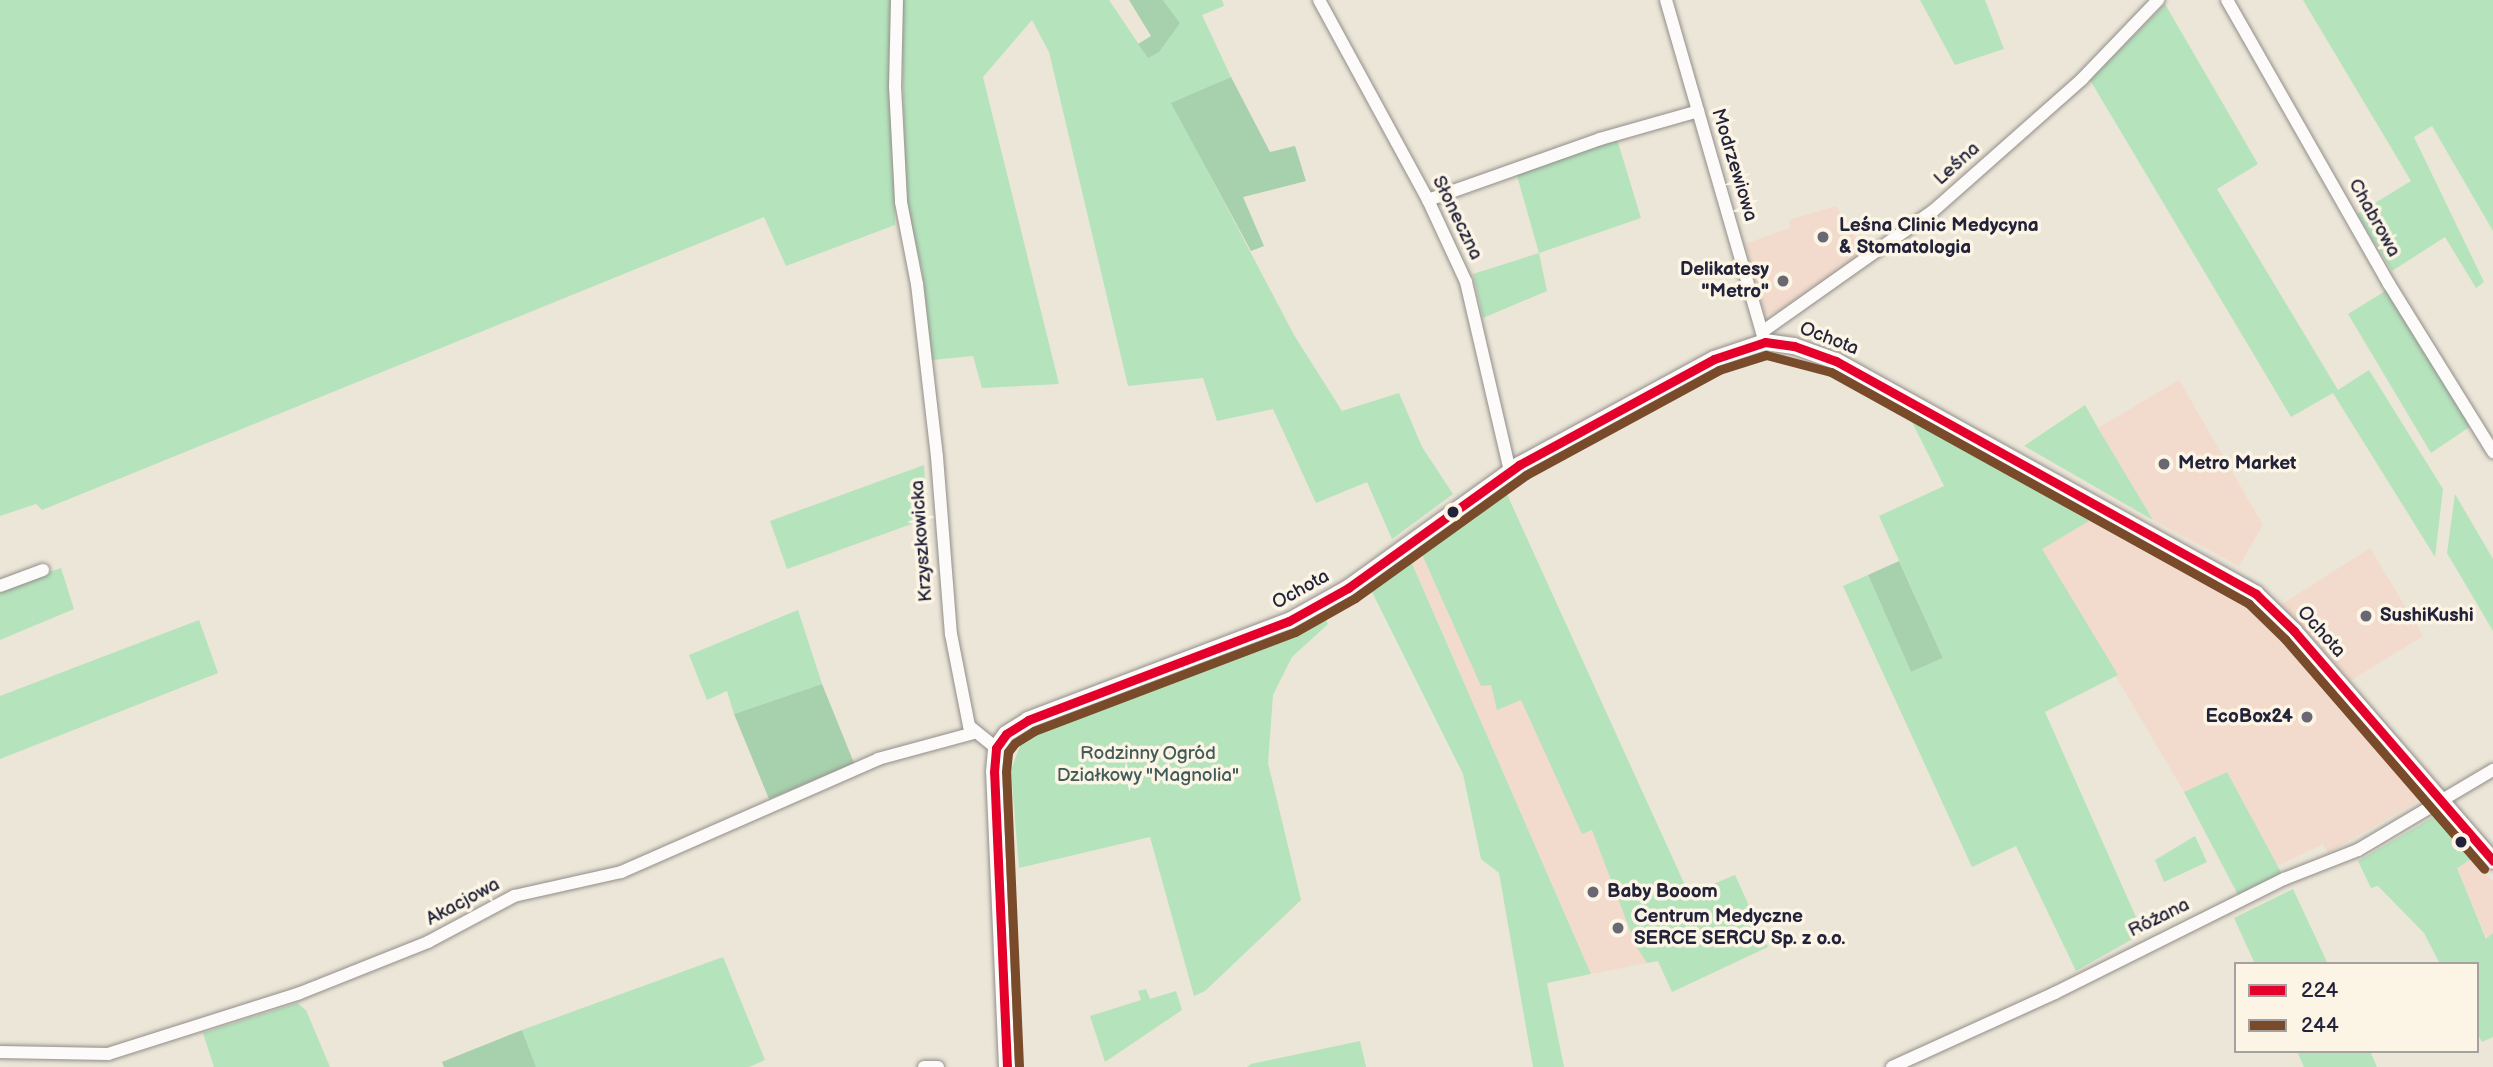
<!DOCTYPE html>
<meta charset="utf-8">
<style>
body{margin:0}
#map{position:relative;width:2493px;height:1067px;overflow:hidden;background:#ece6d8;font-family:"Balsamiq Sans",sans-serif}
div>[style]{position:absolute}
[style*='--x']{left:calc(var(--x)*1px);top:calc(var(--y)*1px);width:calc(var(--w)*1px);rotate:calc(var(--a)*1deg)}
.built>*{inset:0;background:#f2dbcc}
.green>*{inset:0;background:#b5e3bc}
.forest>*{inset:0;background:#a7d0ad}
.roads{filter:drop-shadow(0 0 2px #918e8a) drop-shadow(0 0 2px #918e8a)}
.minor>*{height:12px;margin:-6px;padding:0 6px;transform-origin:6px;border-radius:6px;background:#fcfbf9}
.tertiary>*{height:16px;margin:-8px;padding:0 8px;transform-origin:8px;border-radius:8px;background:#fcfbf9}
.bus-1>*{height:9px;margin:-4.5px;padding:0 4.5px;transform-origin:4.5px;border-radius:4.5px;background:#e4002b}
.bus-2>*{height:9px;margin:-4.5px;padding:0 4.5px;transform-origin:4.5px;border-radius:4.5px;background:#7a4b2a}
.dots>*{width:19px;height:19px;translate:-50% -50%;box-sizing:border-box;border:4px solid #fcf5e5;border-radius:50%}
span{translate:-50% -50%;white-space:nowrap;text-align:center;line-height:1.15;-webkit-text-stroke:7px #fcf5e5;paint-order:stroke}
.street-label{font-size:19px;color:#22223b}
.poi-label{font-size:19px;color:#22223b;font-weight:700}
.left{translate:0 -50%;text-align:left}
.right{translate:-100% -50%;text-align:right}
.park-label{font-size:19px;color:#415b5b}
.legend{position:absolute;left:2234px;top:962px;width:245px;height:91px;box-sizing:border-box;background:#fcf5e5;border:2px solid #a5a1a1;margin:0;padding:9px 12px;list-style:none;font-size:21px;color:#22223b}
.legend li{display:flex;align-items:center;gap:14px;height:35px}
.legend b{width:35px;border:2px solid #a5a1a1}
</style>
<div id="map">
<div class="built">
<div style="clip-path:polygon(1836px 206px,1866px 254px,1783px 310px,1765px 315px,1745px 244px,1790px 228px,1789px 220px)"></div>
<div style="clip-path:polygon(2179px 380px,2263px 525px,2239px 566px,2153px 520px,2098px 428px)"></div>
<div style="clip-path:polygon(1458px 521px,1658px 961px,1591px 974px,1410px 559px)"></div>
<div style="clip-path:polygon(2089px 521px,2264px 618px,2423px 798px,2328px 853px,2323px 844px,2277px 866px,2227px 772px,2184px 792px,2041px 549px)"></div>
<div style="clip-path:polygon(2370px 548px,2423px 636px,2350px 681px,2282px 604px)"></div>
<div style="clip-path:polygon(2473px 858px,2493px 881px,2493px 933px,2487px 939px,2457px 868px)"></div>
</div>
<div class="green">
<div style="clip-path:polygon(0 0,891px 0,895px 225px,786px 266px,764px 217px,42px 510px,36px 504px,0 516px)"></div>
<div style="clip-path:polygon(901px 0,1109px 0,1148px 58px,1180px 23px,1163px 0,1222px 0,1224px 6px,1202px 15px,1231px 77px,1172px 103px,1294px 335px,1342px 411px,1399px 393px,1422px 447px,1453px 494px,1392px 539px,1367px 482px,1316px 503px,1273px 409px,1217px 421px,1203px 378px,1128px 386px,1049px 52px,1032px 20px,983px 77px,1059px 384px,982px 388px,973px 356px,932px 360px,922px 270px,906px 201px)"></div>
<div style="clip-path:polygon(1920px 0,1985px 0,2004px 49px,1955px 65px)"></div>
<div style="clip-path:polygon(2303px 0,2493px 0,2493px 231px,2432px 126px,2414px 137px,2484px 282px,2476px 288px,2445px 237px,2392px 271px,2357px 214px,2411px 181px)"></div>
<div style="clip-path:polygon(2165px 4px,2258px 164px,2217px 189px,2338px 390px,2369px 370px,2443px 489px,2435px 557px,2333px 393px,2291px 417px,2090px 80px)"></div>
<div style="clip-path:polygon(1617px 139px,1641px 218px,1539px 253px,1547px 291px,1483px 318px,1473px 274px,1539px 253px,1514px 165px)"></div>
<div style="clip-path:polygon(2387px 290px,2471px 426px,2431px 453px,2348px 314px)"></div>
<div style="clip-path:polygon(2085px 405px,2098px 428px,2153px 520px,2024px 446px)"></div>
<div style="clip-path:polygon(1910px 418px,2089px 521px,2042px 549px,2118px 675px,2045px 712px,2143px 933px,2076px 971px,2016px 846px,1972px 867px,1843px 586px,1868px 575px,1911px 672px,1943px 658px,1879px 516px,1944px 486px)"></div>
<div style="clip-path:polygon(924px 465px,928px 518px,787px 569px,770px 521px)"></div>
<div style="clip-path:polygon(1505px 490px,1689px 894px,1735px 875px,1768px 947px,1672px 992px,1658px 961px,1647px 963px,1636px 946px,1592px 830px,1582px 834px,1521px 700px,1497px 710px,1491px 685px,1481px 686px,1420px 550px)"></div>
<div style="clip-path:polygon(2455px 494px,2493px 559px,2493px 631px,2447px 553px)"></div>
<div style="clip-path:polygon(1410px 559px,1591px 974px,1547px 983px,1564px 1067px,1533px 1067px,1499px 873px,1481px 859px,1463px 774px,1371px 590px)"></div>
<div style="clip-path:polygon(61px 568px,74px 609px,0 640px,0 589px)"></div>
<div style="clip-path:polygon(798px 610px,822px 684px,734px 714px,727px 691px,707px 700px,689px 655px)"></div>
<div style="clip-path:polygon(1325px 618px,1328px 624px,1292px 657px,1273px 695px,1268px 763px,1301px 900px,1205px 991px,1194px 996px,1150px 837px,1019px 868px,1011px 770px,1024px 735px,1158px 687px)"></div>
<div style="clip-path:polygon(199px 620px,218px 673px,0 759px,0 696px)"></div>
<div style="clip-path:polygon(2227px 772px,2282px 874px,2238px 895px,2184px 792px)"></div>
<div style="clip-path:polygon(2435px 816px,2473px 858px,2457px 868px,2486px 939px,2493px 933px,2493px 1037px,2482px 1042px,2477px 1033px,2477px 964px,2440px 964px,2424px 933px,2378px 886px,2371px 888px,2358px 861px)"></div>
<div style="clip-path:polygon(2195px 836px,2207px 862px,2164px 882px,2155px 860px)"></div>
<div style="clip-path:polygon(2293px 889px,2328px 964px,2255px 964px,2234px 918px)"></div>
<div style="clip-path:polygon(723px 957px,765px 1060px,749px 1067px,536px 1067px,522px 1030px)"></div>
<div style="clip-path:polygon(1146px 989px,1150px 999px,1176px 991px,1182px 1010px,1105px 1062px,1090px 1016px,1141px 1000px,1138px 991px)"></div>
<div style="clip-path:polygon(297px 1003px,306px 1010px,330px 1067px,214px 1067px,203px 1033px)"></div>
<div style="clip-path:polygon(1360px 1041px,1366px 1067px,1247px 1067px,1251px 1064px)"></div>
<div style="clip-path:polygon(2297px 1051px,2370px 1051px,2377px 1067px,2304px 1067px)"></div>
</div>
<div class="forest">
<div style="clip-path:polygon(1129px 0,1163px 0,1180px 23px,1159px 52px,1148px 58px,1138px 44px,1151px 36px)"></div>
<div style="clip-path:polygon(1231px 77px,1270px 152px,1295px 146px,1306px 181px,1243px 197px,1264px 246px,1251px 251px,1171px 103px)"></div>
<div style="clip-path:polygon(1899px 561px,1943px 658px,1911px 672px,1868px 575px)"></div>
<div style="clip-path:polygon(822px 684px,854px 763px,769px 799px,734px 714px)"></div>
<div style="clip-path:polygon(522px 1030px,536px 1067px,444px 1067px,442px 1062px)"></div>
</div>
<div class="roads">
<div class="minor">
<div style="--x:897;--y:0;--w:86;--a:91.3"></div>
<div style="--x:895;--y:86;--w:116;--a:87"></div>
<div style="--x:901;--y:202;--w:84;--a:79"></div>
<div style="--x:917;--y:284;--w:174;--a:83.4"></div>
<div style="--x:937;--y:457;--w:178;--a:85.5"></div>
<div style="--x:951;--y:634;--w:94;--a:78.9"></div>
<div style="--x:969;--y:726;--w:35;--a:39"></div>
<div style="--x:1319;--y:0;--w:228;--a:61.4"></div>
<div style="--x:1428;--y:200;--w:90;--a:65.1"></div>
<div style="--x:1466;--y:282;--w:194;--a:76.9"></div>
<div style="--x:1666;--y:0;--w:353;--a:73.9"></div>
<div style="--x:2227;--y:0;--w:327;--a:60.3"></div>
<div style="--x:2389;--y:284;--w:198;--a:58.2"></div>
<div style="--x:1428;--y:200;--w:182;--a:-19.5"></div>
<div style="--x:1600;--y:139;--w:102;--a:-15.9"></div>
<div style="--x:1762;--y:332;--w:209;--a:-35.3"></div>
<div style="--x:1933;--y:211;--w:199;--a:-41.5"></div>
<div style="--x:2082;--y:79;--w:110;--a:-46.1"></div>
<div style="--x:0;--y:586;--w:46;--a:-20.4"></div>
<div style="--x:0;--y:1052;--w:108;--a:1.1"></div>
<div style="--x:108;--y:1054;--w:201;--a:-17.6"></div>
<div style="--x:300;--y:993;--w:138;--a:-21.7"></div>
<div style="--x:428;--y:942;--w:98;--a:-28.1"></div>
<div style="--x:514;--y:896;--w:110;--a:-12.6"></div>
<div style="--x:621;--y:872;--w:281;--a:-23.7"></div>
<div style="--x:878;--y:759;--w:99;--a:-15.2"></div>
<div style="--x:924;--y:1067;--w:14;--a:0"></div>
<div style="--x:1892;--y:1067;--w:179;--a:-24.4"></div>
<div style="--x:2055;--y:993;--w:256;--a:-26.5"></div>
<div style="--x:2284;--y:879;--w:79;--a:-21.4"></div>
<div style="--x:2358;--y:850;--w:157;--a:-30.7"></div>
</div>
<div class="tertiary">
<div style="--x:1007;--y:1067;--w:295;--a:-92.5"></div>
<div style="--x:994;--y:772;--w:24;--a:-85"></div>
<div style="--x:996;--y:748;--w:17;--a:-54"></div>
<div style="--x:1006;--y:734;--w:26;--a:-32"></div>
<div style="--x:1028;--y:720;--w:279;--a:-20.8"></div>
<div style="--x:1289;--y:621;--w:68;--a:-29.2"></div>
<div style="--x:1348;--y:588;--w:211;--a:-35.7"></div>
<div style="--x:1519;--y:465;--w:222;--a:-28.5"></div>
<div style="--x:1714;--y:359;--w:54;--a:-18.4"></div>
<div style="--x:1765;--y:342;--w:29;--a:8"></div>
<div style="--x:1794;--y:346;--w:45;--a:19.7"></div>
<div style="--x:1836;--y:361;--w:480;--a:29"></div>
<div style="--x:2256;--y:594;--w:53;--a:44.2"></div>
<div style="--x:2294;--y:631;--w:304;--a:49.1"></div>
</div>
</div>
<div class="bus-1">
<div style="--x:1007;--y:1067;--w:295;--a:-92.5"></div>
<div style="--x:994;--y:772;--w:24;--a:-85"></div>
<div style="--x:996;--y:748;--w:17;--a:-54"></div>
<div style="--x:1006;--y:734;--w:26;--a:-32"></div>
<div style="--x:1028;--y:720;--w:279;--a:-20.8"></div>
<div style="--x:1289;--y:621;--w:68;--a:-29.2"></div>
<div style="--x:1348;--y:588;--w:211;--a:-35.7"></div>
<div style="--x:1519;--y:465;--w:222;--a:-28.5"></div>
<div style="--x:1714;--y:359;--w:54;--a:-18.4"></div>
<div style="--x:1765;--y:342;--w:29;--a:8"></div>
<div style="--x:1794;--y:346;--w:45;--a:19.7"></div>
<div style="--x:1836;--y:361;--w:480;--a:29"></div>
<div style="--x:2256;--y:594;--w:53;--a:44.2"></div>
<div style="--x:2294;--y:631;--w:304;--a:49.1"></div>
</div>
<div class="bus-2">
<div style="--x:1019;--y:1066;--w:294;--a:-92.5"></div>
<div style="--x:1006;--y:772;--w:20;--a:-84"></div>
<div style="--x:1008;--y:752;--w:11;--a:-52"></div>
<div style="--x:1015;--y:743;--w:22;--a:-32"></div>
<div style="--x:1034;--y:731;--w:279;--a:-20.8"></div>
<div style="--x:1295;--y:632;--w:69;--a:-29.5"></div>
<div style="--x:1355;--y:598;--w:211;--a:-35.7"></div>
<div style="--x:1526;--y:475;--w:220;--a:-28.5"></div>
<div style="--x:1719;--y:370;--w:49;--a:-17.7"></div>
<div style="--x:1766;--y:355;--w:67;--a:14.7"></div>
<div style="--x:1831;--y:372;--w:478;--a:29"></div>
<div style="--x:2249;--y:604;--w:50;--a:44.2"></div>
<div style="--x:2285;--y:639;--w:304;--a:49.1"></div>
</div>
<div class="dots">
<div style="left:1823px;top:237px;background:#696772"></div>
<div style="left:1783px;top:281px;background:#696772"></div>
<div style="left:2164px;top:464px;background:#696772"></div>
<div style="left:1453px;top:512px;background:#22223b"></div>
<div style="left:2366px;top:616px;background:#696772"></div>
<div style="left:2307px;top:717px;background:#696772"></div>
<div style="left:2461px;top:842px;background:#22223b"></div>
<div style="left:1593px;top:892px;background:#696772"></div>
<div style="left:1618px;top:928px;background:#696772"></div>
</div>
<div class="street-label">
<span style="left:1957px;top:164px;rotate:-42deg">Leśna</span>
<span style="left:1734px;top:165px;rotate:73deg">Modrzewiowa</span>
<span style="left:1457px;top:218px;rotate:64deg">Słoneczna</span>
<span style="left:2374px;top:218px;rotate:61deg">Chabrowa</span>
<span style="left:1829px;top:339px;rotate:21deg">Ochota</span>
<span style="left:922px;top:541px;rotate:-94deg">Krzyszkowicka</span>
<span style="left:1301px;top:590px;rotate:-29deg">Ochota</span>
<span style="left:2321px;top:632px;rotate:48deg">Ochota</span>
<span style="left:463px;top:902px;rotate:-28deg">Akacjowa</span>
<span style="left:2159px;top:918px;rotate:-26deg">Różana</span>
</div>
<div class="poi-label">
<span class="left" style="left:1839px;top:237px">Leśna Clinic Medycyna<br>&amp; Stomatologia</span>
<span class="right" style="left:1769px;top:281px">Delikatesy<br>"Metro"</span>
<span class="left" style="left:2178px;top:464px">Metro Market</span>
<span class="left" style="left:2380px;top:616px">SushiKushi</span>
<span class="right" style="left:2293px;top:717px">EcoBox24</span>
<span class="left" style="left:1607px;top:892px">Baby Booom</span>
<span class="left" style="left:1634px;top:928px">Centrum Medyczne<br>SERCE SERCU Sp. z o.o.</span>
</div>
<div class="park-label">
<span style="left:1148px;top:765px">Rodzinny Ogród<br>Działkowy "Magnolia"</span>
</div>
<ul class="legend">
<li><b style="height:9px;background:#e4002b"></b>224</li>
<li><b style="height:9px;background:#7a4b2a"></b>244</li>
</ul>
</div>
